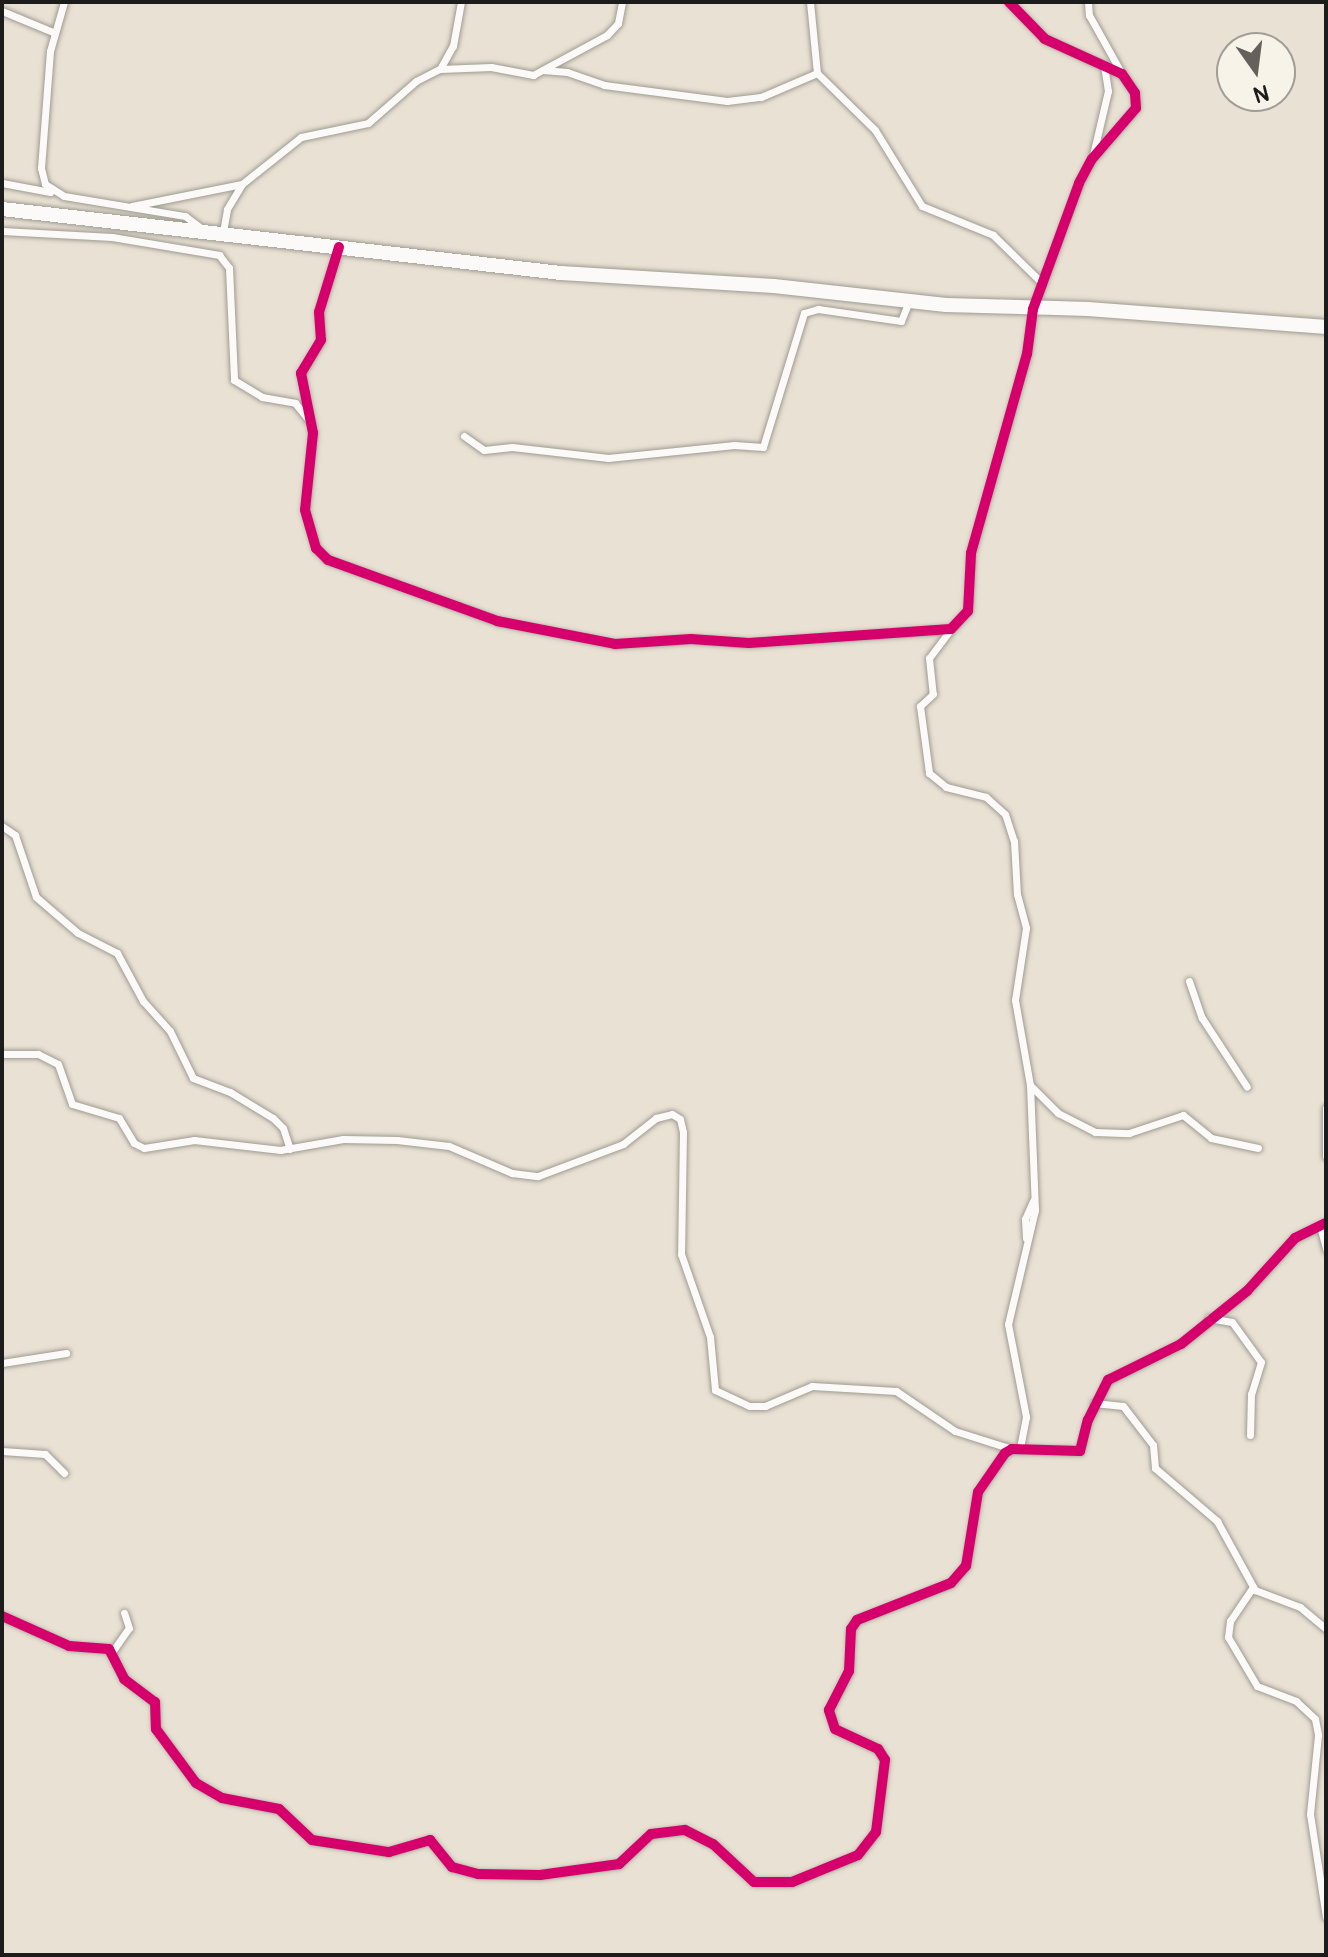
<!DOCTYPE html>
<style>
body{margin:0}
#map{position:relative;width:1328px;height:1957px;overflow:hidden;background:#e9e1d3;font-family:Pangolin,sans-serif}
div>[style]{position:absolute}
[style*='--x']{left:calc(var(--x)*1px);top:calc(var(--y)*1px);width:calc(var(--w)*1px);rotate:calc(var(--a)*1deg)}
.roads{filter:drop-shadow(0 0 2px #9f9b93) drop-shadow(0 0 2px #9f9b93)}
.street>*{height:7px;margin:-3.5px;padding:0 3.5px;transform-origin:3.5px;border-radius:3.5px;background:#fcfaf8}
.highway>*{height:14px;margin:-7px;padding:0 7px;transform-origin:7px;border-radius:7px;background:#fcfaf8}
.cycleway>*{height:10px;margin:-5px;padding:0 5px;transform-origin:5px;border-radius:5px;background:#d6006c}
span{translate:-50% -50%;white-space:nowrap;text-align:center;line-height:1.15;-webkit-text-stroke:7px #f7f3e8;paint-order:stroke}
.frame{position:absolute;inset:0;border:4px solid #1c1c1c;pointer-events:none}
.north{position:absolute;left:1216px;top:32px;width:80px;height:80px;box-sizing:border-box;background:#f7f3e8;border:2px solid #9f9d96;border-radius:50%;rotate:166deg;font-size:22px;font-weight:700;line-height:32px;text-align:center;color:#1c1c1c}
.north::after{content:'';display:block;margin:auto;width:28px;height:36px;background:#64615c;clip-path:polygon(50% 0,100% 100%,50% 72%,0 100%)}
</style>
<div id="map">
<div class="roads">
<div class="street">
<div style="--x:64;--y:2;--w:51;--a:105.9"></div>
<div style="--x:50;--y:51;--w:117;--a:94.4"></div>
<div style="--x:41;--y:168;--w:16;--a:76"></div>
<div style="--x:45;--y:184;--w:22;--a:32"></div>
<div style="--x:64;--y:196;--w:123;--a:9.4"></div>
<div style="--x:185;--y:216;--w:25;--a:37"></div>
<div style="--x:810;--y:2;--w:71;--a:84.4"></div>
<div style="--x:817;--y:73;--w:81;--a:44.5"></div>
<div style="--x:875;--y:130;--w:89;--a:58.3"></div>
<div style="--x:922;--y:206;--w:77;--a:22.2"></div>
<div style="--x:993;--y:235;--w:69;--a:44.4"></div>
<div style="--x:1088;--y:2;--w:13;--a:86"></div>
<div style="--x:1089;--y:15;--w:68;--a:60.8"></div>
<div style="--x:2;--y:11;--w:55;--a:22.4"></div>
<div style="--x:440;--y:69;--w:26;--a:-61"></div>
<div style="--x:453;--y:46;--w:45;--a:-79.7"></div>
<div style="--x:543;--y:70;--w:24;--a:5"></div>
<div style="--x:567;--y:72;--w:39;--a:19"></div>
<div style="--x:604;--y:85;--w:124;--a:7.4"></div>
<div style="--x:727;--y:101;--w:34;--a:-7"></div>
<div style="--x:761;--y:97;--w:61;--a:-23.2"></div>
<div style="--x:1092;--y:159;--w:70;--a:-76.8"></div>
<div style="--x:1108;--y:91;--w:25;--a:-99"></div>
<div style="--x:2;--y:183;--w:49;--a:10.6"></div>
<div style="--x:132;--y:206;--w:112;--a:-11.3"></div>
<div style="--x:242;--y:184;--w:75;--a:-38.5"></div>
<div style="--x:301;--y:137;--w:68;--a:-11.8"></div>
<div style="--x:368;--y:123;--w:64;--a:-41.2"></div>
<div style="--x:416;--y:81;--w:27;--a:-27"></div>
<div style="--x:440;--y:69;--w:51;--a:-2.2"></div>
<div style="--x:491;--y:67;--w:43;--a:10.8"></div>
<div style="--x:533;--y:75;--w:84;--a:-28.4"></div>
<div style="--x:607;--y:35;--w:16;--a:-47"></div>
<div style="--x:618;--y:23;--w:21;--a:-79"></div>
<div style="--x:2;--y:231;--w:110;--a:3.1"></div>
<div style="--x:112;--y:237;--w:109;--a:9.5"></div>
<div style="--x:219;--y:255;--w:16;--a:52"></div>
<div style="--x:229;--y:268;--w:112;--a:87.4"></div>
<div style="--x:234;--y:380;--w:33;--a:31"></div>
<div style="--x:262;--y:397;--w:34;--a:10"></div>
<div style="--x:295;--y:403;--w:22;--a:51"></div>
<div style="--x:223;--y:232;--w:23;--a:-80"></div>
<div style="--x:227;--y:209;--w:29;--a:-59"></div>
<div style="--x:339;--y:247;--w:68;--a:107.1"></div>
<div style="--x:319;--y:312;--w:28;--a:86"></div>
<div style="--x:321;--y:340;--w:39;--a:121"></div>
<div style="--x:301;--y:373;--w:61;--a:78.7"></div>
<div style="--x:313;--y:433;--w:77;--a:95.9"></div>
<div style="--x:305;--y:510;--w:40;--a:74"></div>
<div style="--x:316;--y:548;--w:17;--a:45"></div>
<div style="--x:328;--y:560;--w:180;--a:19.8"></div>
<div style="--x:497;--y:621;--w:120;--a:11"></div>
<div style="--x:615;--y:644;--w:76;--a:-3.8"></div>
<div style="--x:691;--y:639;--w:58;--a:3.9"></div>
<div style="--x:749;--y:643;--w:202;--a:-4"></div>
<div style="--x:951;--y:629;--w:25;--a:-47"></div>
<div style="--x:968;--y:611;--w:58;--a:-87"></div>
<div style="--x:971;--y:553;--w:207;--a:-74.3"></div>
<div style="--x:1027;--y:354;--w:45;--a:-82.4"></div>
<div style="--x:1033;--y:309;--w:134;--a:-69.9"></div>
<div style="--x:1079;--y:183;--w:27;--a:-62"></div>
<div style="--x:1092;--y:159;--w:67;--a:-49.2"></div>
<div style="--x:1136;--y:108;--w:15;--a:-94"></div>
<div style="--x:1135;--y:93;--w:23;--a:-124"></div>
<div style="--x:1122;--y:74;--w:85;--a:-155.6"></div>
<div style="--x:1045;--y:39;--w:52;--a:-134.2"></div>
<div style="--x:464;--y:436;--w:24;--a:35"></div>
<div style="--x:484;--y:450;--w:28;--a:-6"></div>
<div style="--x:512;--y:447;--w:97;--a:6.5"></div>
<div style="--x:608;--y:458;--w:127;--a:-5.9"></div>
<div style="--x:734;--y:445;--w:29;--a:4"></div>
<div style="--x:763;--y:447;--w:140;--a:-73"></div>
<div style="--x:804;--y:313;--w:15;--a:-16"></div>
<div style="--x:818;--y:309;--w:84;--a:8.2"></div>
<div style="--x:901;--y:321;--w:22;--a:-68"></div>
<div style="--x:951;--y:629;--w:36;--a:127"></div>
<div style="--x:929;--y:658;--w:36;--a:84"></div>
<div style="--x:933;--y:694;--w:18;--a:137"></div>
<div style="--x:920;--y:706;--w:68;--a:82.3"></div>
<div style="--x:929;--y:773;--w:22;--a:39"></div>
<div style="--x:946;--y:787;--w:41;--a:14"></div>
<div style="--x:986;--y:797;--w:25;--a:42"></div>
<div style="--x:1005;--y:814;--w:28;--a:72"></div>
<div style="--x:1014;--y:841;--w:53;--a:86.8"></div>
<div style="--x:1017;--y:894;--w:35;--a:75"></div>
<div style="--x:1026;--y:928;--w:73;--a:98.7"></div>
<div style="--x:1015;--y:1000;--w:86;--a:80"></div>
<div style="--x:1030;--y:1085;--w:125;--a:87.7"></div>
<div style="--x:1035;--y:1210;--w:117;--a:103.3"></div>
<div style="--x:1008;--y:1324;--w:95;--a:79"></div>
<div style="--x:1026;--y:1417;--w:33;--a:101"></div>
<div style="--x:2;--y:826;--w:16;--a:35"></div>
<div style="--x:15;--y:835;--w:65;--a:71.3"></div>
<div style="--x:36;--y:897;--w:55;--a:40.6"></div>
<div style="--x:78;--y:933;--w:44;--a:27.1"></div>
<div style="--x:117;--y:953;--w:55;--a:61.6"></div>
<div style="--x:143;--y:1001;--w:40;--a:48"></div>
<div style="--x:170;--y:1031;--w:52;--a:63.9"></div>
<div style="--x:193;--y:1078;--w:40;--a:21"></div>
<div style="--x:230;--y:1092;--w:50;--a:31.2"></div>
<div style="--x:273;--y:1118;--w:14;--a:45"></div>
<div style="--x:283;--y:1128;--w:22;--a:72"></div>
<div style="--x:1189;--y:981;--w:39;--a:71"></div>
<div style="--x:1202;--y:1018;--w:82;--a:56.9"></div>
<div style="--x:2;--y:1054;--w:36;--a:0"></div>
<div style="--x:38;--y:1054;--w:22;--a:27"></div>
<div style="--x:58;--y:1064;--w:42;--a:70.7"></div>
<div style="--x:72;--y:1104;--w:49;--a:16.6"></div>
<div style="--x:119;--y:1118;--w:29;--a:59"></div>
<div style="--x:134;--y:1143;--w:11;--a:27"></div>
<div style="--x:144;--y:1148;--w:51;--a:-9.1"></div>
<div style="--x:194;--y:1140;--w:87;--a:6.6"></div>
<div style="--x:280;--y:1150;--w:64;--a:-9.9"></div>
<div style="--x:343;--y:1139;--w:54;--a:1.1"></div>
<div style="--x:397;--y:1140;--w:52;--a:6.6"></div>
<div style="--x:449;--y:1146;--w:69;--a:23.2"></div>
<div style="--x:512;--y:1173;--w:26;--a:7"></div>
<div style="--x:538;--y:1176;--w:91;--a:-20.6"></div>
<div style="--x:623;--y:1144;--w:42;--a:-38.2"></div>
<div style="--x:656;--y:1118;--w:16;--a:-14"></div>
<div style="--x:672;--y:1114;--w:9;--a:32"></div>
<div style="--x:680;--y:1119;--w:13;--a:77"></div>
<div style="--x:683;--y:1132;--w:122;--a:90.9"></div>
<div style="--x:681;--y:1254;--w:88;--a:70.7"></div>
<div style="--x:710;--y:1337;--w:53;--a:84.6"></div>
<div style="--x:715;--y:1390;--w:38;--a:25"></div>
<div style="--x:750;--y:1406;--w:15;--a:0"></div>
<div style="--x:765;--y:1406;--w:51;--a:-23.1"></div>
<div style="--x:812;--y:1386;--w:84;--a:3.4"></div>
<div style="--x:896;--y:1391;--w:71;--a:34.1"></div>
<div style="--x:955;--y:1431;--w:60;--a:17.5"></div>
<div style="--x:1030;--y:1085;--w:40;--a:45"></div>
<div style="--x:1058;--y:1113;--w:42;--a:27.2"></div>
<div style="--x:1095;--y:1132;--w:34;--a:2"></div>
<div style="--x:1129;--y:1133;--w:57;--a:-18.4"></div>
<div style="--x:1183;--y:1115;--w:36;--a:39"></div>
<div style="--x:1211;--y:1138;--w:48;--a:12"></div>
<div style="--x:1326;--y:1108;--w:48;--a:90"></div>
<div style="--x:1320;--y:1226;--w:24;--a:75"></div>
<div style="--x:1026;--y:1238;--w:19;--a:-93"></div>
<div style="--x:1025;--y:1219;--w:20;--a:-66"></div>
<div style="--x:1209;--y:1318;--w:23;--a:10"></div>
<div style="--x:1232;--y:1322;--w:49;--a:54.1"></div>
<div style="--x:1261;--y:1362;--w:34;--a:107"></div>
<div style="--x:1251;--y:1394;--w:41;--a:91.4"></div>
<div style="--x:2;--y:1363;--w:65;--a:-8.9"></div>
<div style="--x:1094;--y:1403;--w:29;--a:6"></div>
<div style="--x:1123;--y:1406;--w:49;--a:52.4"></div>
<div style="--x:1153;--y:1445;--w:23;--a:85"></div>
<div style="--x:1155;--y:1468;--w:82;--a:40.5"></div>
<div style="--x:1217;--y:1521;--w:79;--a:61.2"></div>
<div style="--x:1255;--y:1590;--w:48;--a:20.7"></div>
<div style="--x:1300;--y:1607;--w:34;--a:40"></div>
<div style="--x:2;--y:1451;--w:43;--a:4"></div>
<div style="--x:45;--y:1454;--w:27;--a:45"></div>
<div style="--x:1253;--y:1587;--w:41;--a:124.1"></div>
<div style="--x:1230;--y:1621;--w:16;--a:97"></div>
<div style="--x:1228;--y:1637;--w:57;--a:59.4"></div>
<div style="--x:1257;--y:1686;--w:42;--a:21"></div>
<div style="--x:1296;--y:1701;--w:26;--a:43"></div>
<div style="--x:1315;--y:1719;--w:16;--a:79"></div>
<div style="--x:1318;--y:1735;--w:79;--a:95.8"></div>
<div style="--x:1310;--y:1814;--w:104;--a:81.2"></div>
<div style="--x:2;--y:1616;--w:73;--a:24.1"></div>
<div style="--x:69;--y:1646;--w:40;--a:4.3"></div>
<div style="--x:109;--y:1649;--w:34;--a:63"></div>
<div style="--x:124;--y:1679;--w:39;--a:37"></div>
<div style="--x:155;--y:1702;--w:27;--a:88"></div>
<div style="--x:156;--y:1729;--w:67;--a:53.5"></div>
<div style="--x:196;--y:1783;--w:30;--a:30"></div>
<div style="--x:222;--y:1798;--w:58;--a:10.9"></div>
<div style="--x:279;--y:1809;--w:45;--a:43.2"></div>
<div style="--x:312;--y:1840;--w:78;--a:8.9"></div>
<div style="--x:389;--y:1852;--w:43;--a:-16.3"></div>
<div style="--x:430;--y:1840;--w:35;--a:51"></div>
<div style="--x:452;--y:1867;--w:27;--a:15"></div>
<div style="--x:478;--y:1874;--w:62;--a:0.9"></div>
<div style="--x:540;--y:1875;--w:80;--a:-7.9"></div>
<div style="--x:619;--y:1864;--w:44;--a:-43.2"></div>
<div style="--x:651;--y:1834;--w:34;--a:-7"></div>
<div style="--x:685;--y:1830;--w:31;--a:27"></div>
<div style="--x:713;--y:1844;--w:56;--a:42.8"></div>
<div style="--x:754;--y:1882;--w:38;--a:0"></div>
<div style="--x:792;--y:1882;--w:71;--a:-22.2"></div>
<div style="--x:858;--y:1855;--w:29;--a:-52"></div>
<div style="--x:876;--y:1832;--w:73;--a:-82.9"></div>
<div style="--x:885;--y:1760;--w:13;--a:-122"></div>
<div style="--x:878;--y:1749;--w:47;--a:-155.1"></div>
<div style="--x:835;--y:1729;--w:20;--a:-108"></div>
<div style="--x:829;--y:1710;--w:44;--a:-62.9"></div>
<div style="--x:849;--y:1671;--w:42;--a:-87.3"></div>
<div style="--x:851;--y:1629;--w:11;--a:-56"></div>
<div style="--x:857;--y:1620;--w:101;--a:-21.5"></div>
<div style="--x:951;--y:1583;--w:23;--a:-49"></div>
<div style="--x:966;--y:1566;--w:75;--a:-80.8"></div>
<div style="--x:978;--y:1492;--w:47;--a:-55.3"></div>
<div style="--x:1005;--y:1453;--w:8;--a:-30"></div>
<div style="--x:1012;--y:1449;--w:68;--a:1.7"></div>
<div style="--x:1080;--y:1451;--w:32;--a:-76"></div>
<div style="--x:1088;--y:1420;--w:45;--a:-63.4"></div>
<div style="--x:1108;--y:1380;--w:81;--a:-26.3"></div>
<div style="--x:1181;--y:1344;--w:85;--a:-38.8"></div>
<div style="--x:1247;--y:1291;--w:72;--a:-47.8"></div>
<div style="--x:1295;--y:1238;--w:34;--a:-26"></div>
<div style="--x:112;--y:1652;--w:29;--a:-55"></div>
<div style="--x:129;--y:1628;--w:16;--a:-108"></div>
</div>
<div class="highway">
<div style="--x:2;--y:209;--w:563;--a:6.53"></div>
<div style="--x:561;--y:273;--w:213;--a:3.5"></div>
<div style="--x:774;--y:286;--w:173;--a:6.3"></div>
<div style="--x:946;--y:305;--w:142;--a:1.6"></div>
<div style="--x:1088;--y:309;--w:239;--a:4.3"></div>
</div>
</div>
<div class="cycleway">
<div style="--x:339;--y:247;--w:68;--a:107.1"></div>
<div style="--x:319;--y:312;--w:28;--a:86"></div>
<div style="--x:321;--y:340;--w:39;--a:121"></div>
<div style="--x:301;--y:373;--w:61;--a:78.7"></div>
<div style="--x:313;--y:433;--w:77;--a:95.9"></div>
<div style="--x:305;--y:510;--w:40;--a:74"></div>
<div style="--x:316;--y:548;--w:17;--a:45"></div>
<div style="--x:328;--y:560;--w:180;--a:19.8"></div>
<div style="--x:497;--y:621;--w:120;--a:11"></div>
<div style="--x:615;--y:644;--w:76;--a:-3.8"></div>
<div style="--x:691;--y:639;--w:58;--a:3.9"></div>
<div style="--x:749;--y:643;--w:202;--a:-4"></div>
<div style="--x:951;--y:629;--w:25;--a:-47"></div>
<div style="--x:968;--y:611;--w:58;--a:-87"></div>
<div style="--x:971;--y:553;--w:207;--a:-74.3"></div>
<div style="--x:1027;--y:354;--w:45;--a:-82.4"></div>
<div style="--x:1033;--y:309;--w:134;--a:-69.9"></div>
<div style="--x:1079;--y:183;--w:27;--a:-62"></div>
<div style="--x:1092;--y:159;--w:67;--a:-49.2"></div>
<div style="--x:1136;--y:108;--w:15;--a:-94"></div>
<div style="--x:1135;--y:93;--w:23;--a:-124"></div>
<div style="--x:1122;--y:74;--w:85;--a:-155.6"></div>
<div style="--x:1045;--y:39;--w:52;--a:-134.2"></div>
<div style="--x:2;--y:1616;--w:73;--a:24.1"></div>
<div style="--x:69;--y:1646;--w:40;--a:4.3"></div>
<div style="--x:109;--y:1649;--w:34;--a:63"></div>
<div style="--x:124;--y:1679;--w:39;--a:37"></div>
<div style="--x:155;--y:1702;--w:27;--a:88"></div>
<div style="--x:156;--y:1729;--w:67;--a:53.5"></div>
<div style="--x:196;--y:1783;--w:30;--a:30"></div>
<div style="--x:222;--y:1798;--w:58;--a:10.9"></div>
<div style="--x:279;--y:1809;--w:45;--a:43.2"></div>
<div style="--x:312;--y:1840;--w:78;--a:8.9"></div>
<div style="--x:389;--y:1852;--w:43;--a:-16.3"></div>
<div style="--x:430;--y:1840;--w:35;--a:51"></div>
<div style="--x:452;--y:1867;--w:27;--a:15"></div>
<div style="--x:478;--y:1874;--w:62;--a:0.9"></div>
<div style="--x:540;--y:1875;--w:80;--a:-7.9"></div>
<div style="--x:619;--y:1864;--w:44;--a:-43.2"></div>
<div style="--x:651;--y:1834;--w:34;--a:-7"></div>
<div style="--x:685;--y:1830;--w:31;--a:27"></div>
<div style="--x:713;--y:1844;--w:56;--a:42.8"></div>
<div style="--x:754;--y:1882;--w:38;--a:0"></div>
<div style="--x:792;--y:1882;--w:71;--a:-22.2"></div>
<div style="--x:858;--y:1855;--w:29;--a:-52"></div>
<div style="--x:876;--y:1832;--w:73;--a:-82.9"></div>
<div style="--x:885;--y:1760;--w:13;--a:-122"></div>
<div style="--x:878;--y:1749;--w:47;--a:-155.1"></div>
<div style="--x:835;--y:1729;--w:20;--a:-108"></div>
<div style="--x:829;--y:1710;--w:44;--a:-62.9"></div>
<div style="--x:849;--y:1671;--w:42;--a:-87.3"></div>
<div style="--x:851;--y:1629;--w:11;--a:-56"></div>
<div style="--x:857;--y:1620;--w:101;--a:-21.5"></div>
<div style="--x:951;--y:1583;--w:23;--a:-49"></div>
<div style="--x:966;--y:1566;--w:75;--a:-80.8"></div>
<div style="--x:978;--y:1492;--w:47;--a:-55.3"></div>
<div style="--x:1005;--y:1453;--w:8;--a:-30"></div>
<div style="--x:1012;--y:1449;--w:68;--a:1.7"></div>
<div style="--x:1080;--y:1451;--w:32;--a:-76"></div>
<div style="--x:1088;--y:1420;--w:45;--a:-63.4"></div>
<div style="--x:1108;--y:1380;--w:81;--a:-26.3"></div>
<div style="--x:1181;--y:1344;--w:85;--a:-38.8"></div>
<div style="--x:1247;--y:1291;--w:72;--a:-47.8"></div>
<div style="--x:1295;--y:1238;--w:34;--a:-26"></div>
</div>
<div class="frame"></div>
<div class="north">N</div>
</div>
